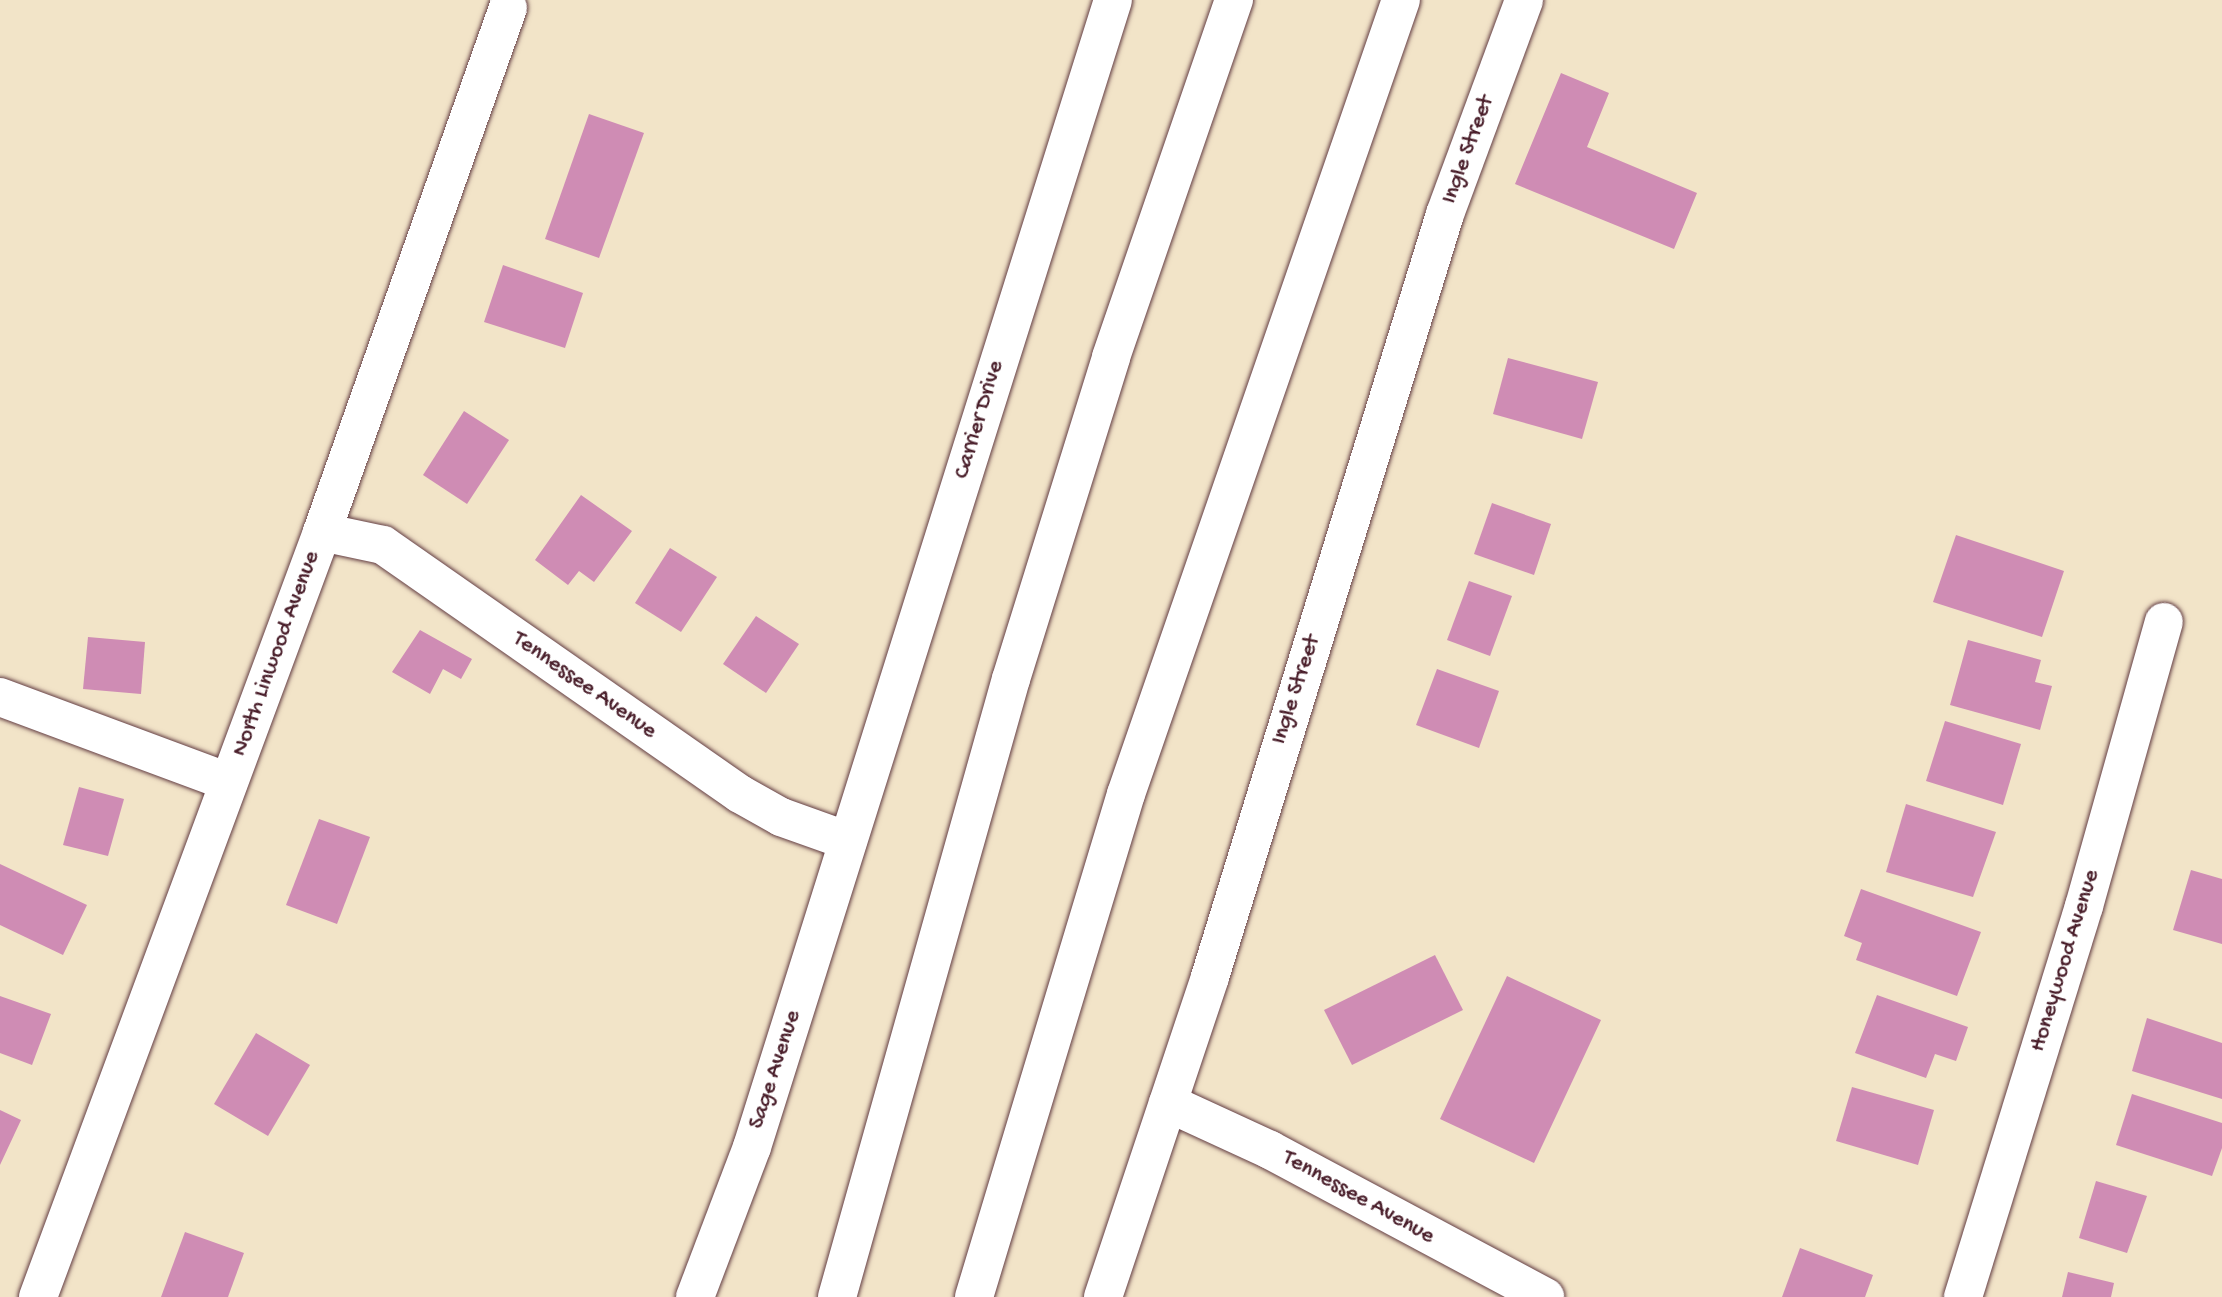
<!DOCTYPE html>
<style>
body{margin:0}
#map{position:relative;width:2222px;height:1297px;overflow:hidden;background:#f2e4c8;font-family:"Gochi Hand",sans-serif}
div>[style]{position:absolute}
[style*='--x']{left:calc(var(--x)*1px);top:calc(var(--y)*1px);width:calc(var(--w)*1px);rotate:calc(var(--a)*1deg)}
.building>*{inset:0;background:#cf8cb4}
.roads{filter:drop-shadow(0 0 2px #633d43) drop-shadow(0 0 2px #633d43)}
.street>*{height:38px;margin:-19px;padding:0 19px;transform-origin:19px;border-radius:19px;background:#fff}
.secondary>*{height:38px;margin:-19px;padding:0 19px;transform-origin:19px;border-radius:19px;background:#fff}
.highway>*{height:38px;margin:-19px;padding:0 19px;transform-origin:19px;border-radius:19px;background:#fff}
span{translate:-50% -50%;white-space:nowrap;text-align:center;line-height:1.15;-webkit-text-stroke:6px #fff;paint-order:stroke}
.street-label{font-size:23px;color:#4a1f2b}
</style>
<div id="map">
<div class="building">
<div style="clip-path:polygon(1561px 73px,1609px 93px,1587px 147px,1697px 193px,1674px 249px,1515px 184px)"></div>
<div style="clip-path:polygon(589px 114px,644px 133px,599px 258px,545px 239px)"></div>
<div style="clip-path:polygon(503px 265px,583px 293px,565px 348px,484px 322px)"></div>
<div style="clip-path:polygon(1508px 358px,1598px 382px,1582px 439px,1493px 414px)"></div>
<div style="clip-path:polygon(464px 411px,509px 440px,467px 504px,423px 475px)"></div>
<div style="clip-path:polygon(581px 495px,632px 531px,594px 582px,579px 571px,568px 585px,535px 560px)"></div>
<div style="clip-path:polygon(1492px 503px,1551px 524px,1534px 575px,1474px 554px)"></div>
<div style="clip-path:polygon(1956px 535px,2064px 571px,2042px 637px,1933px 602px)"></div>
<div style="clip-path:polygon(670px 548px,717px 577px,681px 632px,635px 603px)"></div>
<div style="clip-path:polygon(1469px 581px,1512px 596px,1490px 656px,1447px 640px)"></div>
<div style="clip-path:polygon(756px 616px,799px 644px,766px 693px,723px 664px)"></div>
<div style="clip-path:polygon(420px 630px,472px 659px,461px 679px,443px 669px,430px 694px,392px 672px)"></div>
<div style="clip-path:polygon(88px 637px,145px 642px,141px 694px,83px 689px)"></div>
<div style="clip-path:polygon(1968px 640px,2041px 660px,2035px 682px,2052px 686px,2040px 730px,1950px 705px)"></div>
<div style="clip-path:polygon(1437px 669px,1499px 691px,1479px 748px,1416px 725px)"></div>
<div style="clip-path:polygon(1945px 721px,2021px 744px,2003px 805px,1926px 781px)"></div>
<div style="clip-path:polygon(79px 787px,124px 799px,108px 856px,63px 845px)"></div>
<div style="clip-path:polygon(1906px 804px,1996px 832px,1973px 897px,1886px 872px)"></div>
<div style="clip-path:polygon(319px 819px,370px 837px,337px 924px,286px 905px)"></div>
<div style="clip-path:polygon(0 864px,87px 905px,63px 955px,0 925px)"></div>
<div style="clip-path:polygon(2191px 870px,2222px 879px,2222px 944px,2173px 930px)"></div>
<div style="clip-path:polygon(1861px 889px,1981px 932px,1957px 996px,1856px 960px,1862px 943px,1844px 936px)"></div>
<div style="clip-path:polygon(1435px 955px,1463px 1010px,1352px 1065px,1324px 1010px)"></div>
<div style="clip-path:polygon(1507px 976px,1601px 1020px,1534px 1163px,1440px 1119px)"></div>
<div style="clip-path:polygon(1877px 995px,1968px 1027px,1956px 1061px,1935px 1054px,1926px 1078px,1855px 1053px)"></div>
<div style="clip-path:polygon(0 996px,51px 1014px,32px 1065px,0 1053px)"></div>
<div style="clip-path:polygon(2147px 1018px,2222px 1043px,2222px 1099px,2132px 1071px)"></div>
<div style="clip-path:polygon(256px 1033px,310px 1065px,268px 1136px,214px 1104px)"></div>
<div style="clip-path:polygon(1852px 1087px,1934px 1110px,1918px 1165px,1836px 1141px)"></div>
<div style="clip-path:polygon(2132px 1094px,2222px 1123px,2222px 1148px,2212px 1176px,2116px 1145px)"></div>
<div style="clip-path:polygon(0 1110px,21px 1120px,0 1165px)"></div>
<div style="clip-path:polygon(2096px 1181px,2147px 1196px,2127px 1253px,2079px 1238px)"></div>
<div style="clip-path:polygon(185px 1232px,244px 1253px,228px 1297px,161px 1297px)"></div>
<div style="clip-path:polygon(1800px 1248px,1873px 1275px,1865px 1297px,1782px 1297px)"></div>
<div style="clip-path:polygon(2068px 1272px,2114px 1283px,2111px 1297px,2062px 1297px)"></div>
</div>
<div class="roads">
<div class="street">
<div style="--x:322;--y:532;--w:62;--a:12"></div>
<div style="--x:383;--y:545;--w:435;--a:34.9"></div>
<div style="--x:740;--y:794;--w:47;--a:29.3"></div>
<div style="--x:781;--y:817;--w:71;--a:19.7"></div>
<div style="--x:0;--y:697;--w:244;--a:20.4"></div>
<div style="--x:1168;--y:1103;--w:112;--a:24.7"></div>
<div style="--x:1270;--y:1150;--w:312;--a:28.1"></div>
<div style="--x:38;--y:1297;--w:816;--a:-69.63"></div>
<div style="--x:322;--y:532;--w:556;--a:-70.46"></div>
<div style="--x:1963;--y:1297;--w:409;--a:-72.8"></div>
<div style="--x:2084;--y:906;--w:295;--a:-74.3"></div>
</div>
<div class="secondary">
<div style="--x:695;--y:1297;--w:160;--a:-69.2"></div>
<div style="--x:752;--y:1147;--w:1202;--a:-72.53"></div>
<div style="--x:1103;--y:1297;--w:337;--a:-71.5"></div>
<div style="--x:1210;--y:977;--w:798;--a:-72.88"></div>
<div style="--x:1445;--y:214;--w:228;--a:-69.7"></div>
</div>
<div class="highway">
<div style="--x:837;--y:1297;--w:642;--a:-74.28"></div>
<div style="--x:1011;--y:679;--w:337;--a:-72.7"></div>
<div style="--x:1111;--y:357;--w:378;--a:-71"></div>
<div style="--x:974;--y:1297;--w:525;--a:-73.19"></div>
<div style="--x:1126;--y:794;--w:840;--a:-70.9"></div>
</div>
</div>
<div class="street-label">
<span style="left:1469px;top:150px;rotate:-70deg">Ingle Street</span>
<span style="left:980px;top:420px;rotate:-73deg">Carrier Drive</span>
<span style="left:277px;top:654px;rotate:-70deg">North Linwood Avenue</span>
<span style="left:584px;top:686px;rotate:35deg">Tennessee Avenue</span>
<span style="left:1297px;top:690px;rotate:-72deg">Ingle Street</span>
<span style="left:2066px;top:961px;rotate:-73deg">Honeywood Avenue</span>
<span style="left:776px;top:1070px;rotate:-72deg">Sage Avenue</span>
<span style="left:1358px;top:1198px;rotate:29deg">Tennessee Avenue</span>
</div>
</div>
